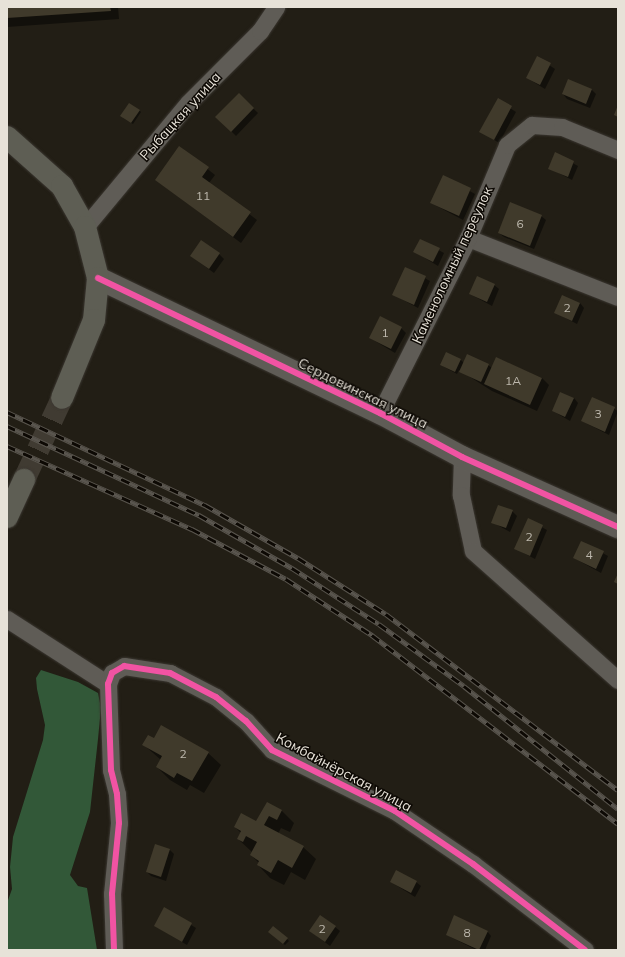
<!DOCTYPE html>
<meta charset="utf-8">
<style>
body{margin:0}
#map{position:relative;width:625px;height:957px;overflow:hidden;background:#221e15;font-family:Mulish,sans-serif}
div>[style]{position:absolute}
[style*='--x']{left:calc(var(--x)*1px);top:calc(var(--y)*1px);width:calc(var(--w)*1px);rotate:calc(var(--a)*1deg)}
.forest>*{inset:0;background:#325838}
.shadow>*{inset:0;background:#0007}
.building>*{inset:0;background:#403a2b}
.primary-tunnel>*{height:22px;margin-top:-11px;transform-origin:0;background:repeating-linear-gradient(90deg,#403b32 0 22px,transparent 0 33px)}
.roads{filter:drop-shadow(0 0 1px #3b3731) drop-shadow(0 0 1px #3b3731)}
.minor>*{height:17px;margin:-8.5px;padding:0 8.5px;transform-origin:8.5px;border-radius:8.5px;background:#5f5c56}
.tertiary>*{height:22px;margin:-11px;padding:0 11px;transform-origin:11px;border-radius:11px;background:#5f5c56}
.primary>*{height:22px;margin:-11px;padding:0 11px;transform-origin:11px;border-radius:11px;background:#5e5e54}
.rail>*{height:4.5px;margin-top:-2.25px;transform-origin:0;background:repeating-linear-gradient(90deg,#0d0904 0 9px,#59554e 0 18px);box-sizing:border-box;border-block:1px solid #59554e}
.cycleway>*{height:6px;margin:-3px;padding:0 3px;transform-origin:3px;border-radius:3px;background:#f153a3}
span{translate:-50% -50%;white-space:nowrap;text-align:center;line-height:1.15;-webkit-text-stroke:3px #0d0904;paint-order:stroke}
.number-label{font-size:12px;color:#bdb8ad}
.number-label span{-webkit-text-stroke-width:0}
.street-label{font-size:14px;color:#e7e2d8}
.frame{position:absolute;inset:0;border:8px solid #e7e2d8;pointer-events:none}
</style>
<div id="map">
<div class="forest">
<div style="clip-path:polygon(41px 670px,78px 682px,98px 693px,101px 708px,98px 739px,90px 812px,70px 875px,78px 886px,87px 888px,97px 950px,7px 950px,7px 903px,12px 889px,10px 867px,13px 837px,43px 740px,45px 725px,37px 689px,36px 678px)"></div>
</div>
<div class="shadow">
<div style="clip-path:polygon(7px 7px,118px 7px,119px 19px,7px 27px)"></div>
<div style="clip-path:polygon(537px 57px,555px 69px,545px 89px,527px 78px)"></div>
<div style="clip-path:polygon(591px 89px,596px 94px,590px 108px,567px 99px,563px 94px)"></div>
<div style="clip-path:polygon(239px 95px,258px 113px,236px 136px,217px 117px)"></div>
<div style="clip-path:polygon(498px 100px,516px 112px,499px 143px,481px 131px)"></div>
<div style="clip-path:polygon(139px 110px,141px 112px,133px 124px,123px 118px)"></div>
<div style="clip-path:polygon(180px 147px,215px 175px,209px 183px,257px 220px,241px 243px,156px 180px)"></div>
<div style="clip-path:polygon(555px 154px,578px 166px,572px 180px,549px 168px)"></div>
<div style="clip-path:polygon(443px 176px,475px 194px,463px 220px,431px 203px)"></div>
<div style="clip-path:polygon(541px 216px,546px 220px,534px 249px,504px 237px,499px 233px)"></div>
<div style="clip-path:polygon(420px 240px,444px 253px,438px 266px,415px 252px)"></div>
<div style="clip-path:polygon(219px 254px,224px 259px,214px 273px,191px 256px)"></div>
<div style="clip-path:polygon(406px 268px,430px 281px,418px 308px,394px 295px)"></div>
<div style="clip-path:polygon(494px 285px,499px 289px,492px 306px,470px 294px)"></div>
<div style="clip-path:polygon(580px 303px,584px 308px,577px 324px,556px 313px)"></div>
<div style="clip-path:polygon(401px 328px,406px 333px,395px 353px,370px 338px)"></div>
<div style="clip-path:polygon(497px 358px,542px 378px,549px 385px,537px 411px,492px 391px,459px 370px,457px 374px,441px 365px,461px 360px,464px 363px,488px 365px,492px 368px)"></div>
<div style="clip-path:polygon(574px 398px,578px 403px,570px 421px,553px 411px)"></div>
<div style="clip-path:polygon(592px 398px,618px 411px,609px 435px,582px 421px)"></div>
<div style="clip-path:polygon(512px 511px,517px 516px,510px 532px,492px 522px)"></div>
<div style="clip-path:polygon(528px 520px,547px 530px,535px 559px,516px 549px)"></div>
<div style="clip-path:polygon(582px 542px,608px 556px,601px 573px,574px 558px)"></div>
<div style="clip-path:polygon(144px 745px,208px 753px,221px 765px,204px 793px,190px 785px,187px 790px,170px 780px,157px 767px,161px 760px)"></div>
<div style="clip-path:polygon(267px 803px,282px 811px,294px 823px,290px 832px,281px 828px,278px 834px,303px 847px,316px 859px,305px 880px,291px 872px,284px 885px,270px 878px,258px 865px,259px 863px,251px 855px,252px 852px,238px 839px,241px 833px,235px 827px,257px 823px)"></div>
<div style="clip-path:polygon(156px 845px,170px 850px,174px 854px,166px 881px,151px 876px,147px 872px)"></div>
<div style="clip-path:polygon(391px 882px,416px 882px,421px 886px,415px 897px)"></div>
<div style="clip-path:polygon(165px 909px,196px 928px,187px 945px,155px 926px)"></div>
<div style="clip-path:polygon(335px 927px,340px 931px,330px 946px,310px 931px)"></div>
<div style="clip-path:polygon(487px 931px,491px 936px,485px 950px,476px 950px,447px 935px)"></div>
<div style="clip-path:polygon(272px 934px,287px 939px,289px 941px,285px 945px)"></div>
</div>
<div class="building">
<div style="clip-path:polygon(7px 7px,110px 7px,111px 11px,7px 18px)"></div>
<div style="clip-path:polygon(537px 56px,551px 63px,540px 85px,526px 78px)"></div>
<div style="clip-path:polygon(568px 79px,592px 89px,586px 104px,562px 94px)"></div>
<div style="clip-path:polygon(239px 93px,254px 108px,231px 132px,215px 117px)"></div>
<div style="clip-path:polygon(498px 98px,512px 106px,494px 140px,479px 132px)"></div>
<div style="clip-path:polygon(129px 103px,140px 110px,131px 123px,120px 116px)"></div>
<div style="clip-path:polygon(618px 105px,618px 117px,614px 115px)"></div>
<div style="clip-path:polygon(179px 146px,209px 167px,202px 177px,251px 212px,233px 237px,155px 180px)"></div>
<div style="clip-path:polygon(555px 152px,574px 161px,568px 177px,548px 169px)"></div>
<div style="clip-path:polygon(443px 175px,471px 188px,459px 216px,430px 203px)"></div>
<div style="clip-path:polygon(510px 202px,542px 215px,530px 246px,498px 233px)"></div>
<div style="clip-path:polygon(420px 239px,440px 248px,433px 262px,413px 252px)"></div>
<div style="clip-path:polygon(201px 240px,220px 253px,209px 269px,190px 256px)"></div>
<div style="clip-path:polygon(405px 267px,426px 276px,414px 305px,392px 295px)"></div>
<div style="clip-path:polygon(477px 276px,495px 284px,487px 302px,469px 294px)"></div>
<div style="clip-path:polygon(562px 295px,580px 303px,572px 321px,554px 313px)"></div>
<div style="clip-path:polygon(380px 316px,402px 327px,391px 349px,369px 338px)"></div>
<div style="clip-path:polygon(446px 352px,461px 359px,455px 372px,440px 365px)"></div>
<div style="clip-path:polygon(467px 354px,489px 364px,481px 382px,459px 372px)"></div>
<div style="clip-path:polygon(496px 357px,542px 378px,530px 405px,484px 384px)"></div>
<div style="clip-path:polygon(560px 392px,574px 398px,565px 417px,552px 411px)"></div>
<div style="clip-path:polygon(592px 397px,615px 407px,605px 432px,581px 421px)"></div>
<div style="clip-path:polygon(498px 505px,513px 510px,506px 528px,491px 523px)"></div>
<div style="clip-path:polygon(528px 518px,543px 525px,530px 556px,514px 549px)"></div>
<div style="clip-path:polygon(581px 541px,604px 551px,596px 569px,573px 558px)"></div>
<div style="clip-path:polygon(618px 573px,618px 584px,614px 582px)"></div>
<div style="clip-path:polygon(161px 725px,209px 752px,192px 781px,177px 773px,174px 778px,156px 767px,162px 756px,142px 745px,148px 735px,154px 738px)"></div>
<div style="clip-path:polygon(267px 802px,282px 810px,277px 820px,269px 816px,264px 825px,304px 846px,292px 868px,278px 860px,271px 873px,257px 865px,259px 861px,250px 855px,257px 842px,246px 836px,243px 842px,237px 839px,241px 831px,234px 827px,241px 813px,256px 821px)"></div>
<div style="clip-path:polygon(155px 844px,170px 849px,161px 877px,146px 872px)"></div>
<div style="clip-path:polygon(396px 870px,417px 881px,411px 893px,390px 882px)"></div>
<div style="clip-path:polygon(164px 907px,192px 923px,182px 942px,154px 926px)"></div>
<div style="clip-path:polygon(320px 915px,336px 926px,325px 942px,309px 931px)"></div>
<div style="clip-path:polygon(454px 915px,488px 931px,479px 950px,446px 935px)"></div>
<div style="clip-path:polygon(273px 926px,288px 938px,283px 944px,268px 932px)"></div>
</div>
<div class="primary-tunnel">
<div style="--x:24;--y:480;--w:90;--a:-65.1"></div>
</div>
<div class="roads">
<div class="minor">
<div style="--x:85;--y:227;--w:161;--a:-50.3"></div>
<div style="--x:188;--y:103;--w:102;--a:-45"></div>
<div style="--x:260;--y:31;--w:29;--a:-56"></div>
<div style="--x:468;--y:238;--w:161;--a:21.5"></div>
<div style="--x:380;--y:413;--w:196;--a:-63.3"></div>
<div style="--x:468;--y:238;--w:101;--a:-67.2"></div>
<div style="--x:507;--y:145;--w:32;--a:-39"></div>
<div style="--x:532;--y:125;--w:30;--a:4"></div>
<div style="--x:562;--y:127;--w:61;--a:22.3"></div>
<div style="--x:462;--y:457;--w:38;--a:92"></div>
<div style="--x:461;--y:495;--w:57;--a:77.9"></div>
<div style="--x:473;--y:551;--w:194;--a:41.7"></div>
<div style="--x:7;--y:619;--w:120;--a:32.8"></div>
<div style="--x:114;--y:950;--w:56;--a:-92"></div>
<div style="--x:112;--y:894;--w:71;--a:-84.4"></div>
<div style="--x:119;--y:823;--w:29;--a:-94"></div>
<div style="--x:117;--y:794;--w:25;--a:-104"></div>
<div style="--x:111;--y:770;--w:86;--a:-92"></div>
<div style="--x:108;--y:684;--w:12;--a:-70"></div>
<div style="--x:112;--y:673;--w:14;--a:-30"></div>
<div style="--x:124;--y:666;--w:47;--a:8.7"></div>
<div style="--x:170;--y:673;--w:52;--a:27.6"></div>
<div style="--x:216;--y:697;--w:38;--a:39"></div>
<div style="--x:246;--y:721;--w:39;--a:48"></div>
<div style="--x:272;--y:750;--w:137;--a:26.4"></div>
<div style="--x:395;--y:811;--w:94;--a:34.2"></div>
<div style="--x:473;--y:864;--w:141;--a:37.5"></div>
</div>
<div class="tertiary">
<div style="--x:98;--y:278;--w:313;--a:25.6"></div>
<div style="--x:380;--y:413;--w:93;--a:28.2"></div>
<div style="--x:462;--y:457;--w:171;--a:24.2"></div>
</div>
<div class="primary">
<div style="--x:7;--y:137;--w:74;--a:41.7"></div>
<div style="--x:62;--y:186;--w:47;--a:60.7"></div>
<div style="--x:85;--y:227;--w:53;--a:75.7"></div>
<div style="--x:98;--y:278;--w:42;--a:95.4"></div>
<div style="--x:94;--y:320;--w:84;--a:112.3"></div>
<div style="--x:7;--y:517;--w:41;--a:-65.3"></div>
</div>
</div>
<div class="rail">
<div style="--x:7;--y:412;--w:219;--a:25.2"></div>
<div style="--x:205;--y:505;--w:107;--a:29.7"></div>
<div style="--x:298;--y:558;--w:104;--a:32.5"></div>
<div style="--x:386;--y:614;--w:291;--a:37.2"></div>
<div style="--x:7;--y:426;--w:212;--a:24.9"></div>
<div style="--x:199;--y:515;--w:107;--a:29.7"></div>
<div style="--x:292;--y:568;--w:103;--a:32.8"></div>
<div style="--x:379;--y:624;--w:105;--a:36.1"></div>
<div style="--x:464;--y:686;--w:197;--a:38.6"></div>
<div style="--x:7;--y:446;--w:203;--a:24.2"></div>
<div style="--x:192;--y:529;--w:106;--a:28"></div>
<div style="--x:286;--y:579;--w:103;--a:33.1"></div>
<div style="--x:372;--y:635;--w:310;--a:37.5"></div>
</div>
<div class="cycleway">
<div style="--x:98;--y:278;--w:313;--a:25.6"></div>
<div style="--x:380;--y:413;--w:93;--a:28.2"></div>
<div style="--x:462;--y:457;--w:171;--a:24.2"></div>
<div style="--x:114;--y:950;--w:56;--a:-92"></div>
<div style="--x:112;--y:894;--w:71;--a:-84.4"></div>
<div style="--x:119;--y:823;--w:29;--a:-94"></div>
<div style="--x:117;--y:794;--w:25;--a:-104"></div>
<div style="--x:111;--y:770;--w:86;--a:-92"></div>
<div style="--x:108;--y:684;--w:12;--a:-70"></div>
<div style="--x:112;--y:673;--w:14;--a:-30"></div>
<div style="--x:124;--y:666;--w:47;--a:8.7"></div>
<div style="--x:170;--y:673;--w:52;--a:27.6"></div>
<div style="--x:216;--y:697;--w:38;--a:39"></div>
<div style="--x:246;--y:721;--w:39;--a:48"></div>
<div style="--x:272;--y:750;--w:137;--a:26.4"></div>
<div style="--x:395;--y:811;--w:94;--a:34.2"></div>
<div style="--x:473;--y:864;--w:141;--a:37.5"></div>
</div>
<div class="number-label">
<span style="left:203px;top:196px">11</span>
<span style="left:520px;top:224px">6</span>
<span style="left:567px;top:308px">2</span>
<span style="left:385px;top:333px">1</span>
<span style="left:513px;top:381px">1А</span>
<span style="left:598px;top:414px">3</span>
<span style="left:529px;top:537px">2</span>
<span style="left:589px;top:555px">4</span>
<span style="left:183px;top:754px">2</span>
<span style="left:322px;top:929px">2</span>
<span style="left:467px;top:933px">8</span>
</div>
<div class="street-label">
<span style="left:180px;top:116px;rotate:-48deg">Рыбацкая улица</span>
<span style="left:452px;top:265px;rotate:-65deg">Каменоломный переулок</span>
<span style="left:363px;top:393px;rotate:26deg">Сердовинская улица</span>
<span style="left:344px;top:772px;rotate:28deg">Комбайнёрская улица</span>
</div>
<div class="frame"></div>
</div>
